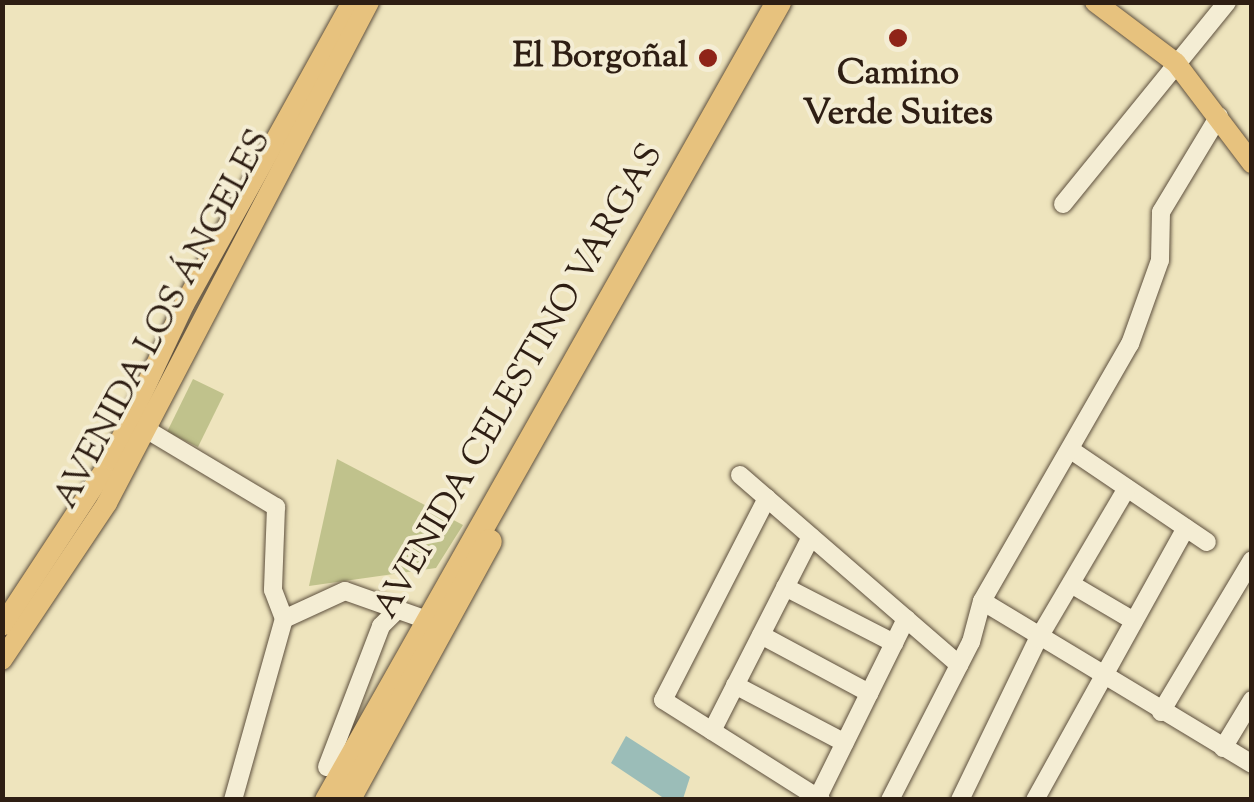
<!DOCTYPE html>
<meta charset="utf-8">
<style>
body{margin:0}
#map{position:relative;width:1254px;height:802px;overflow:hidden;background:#eee4bd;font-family:"Sorts Mill Goudy",serif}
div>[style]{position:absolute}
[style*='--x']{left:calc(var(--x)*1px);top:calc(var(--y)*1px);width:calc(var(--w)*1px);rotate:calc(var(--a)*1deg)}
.green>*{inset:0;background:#c0c28c}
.water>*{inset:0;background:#9bbdb8}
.roads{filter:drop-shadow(0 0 2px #5e503e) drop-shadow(0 0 2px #5e503e)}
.minor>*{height:18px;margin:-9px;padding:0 9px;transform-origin:9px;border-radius:9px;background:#f4edd4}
.major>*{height:20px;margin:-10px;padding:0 10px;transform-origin:10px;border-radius:10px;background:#e7c27e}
.highway>*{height:25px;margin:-12.5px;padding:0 12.5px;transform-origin:12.5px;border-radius:12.5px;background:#e7c27e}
.dots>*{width:28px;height:28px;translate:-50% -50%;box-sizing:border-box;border:5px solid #f4edd4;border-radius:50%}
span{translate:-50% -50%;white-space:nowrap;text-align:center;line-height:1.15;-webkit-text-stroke:8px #f4edd4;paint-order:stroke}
.poi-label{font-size:35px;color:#2e1e13;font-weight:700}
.right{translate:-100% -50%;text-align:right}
.street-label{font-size:35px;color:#2e1e13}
.frame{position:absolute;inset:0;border:5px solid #2e1e13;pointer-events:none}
</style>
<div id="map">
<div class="green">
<div style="clip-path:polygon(193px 379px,224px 394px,198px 447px,167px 432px)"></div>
<div style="clip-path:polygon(337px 459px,463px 525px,436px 568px,309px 586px)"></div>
</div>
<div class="water">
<div style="clip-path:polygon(626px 736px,690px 777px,683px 799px,665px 799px,611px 763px)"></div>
</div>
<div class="roads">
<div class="minor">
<div style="--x:1063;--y:204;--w:260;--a:-50.9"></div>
<div style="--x:144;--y:428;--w:154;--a:30.9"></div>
<div style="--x:276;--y:507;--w:83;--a:92.1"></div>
<div style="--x:273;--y:590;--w:31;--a:69"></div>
<div style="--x:1071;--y:450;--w:164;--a:34.1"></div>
<div style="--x:740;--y:475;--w:290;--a:40.9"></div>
<div style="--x:767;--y:498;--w:227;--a:117.2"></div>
<div style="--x:663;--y:700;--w:187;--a:32.3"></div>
<div style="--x:1071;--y:584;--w:73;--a:30.4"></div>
<div style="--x:785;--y:587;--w:123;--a:27.2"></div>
<div style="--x:982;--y:601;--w:315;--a:31.1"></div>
<div style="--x:284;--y:619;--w:67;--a:-24.7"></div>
<div style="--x:345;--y:591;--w:84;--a:19.5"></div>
<div style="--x:761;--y:635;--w:123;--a:28.2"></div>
<div style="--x:735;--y:685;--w:124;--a:27.8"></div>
<div style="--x:1161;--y:712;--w:177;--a:-59.1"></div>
<div style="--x:712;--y:731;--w:218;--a:-63"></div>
<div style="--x:1223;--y:748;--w:56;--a:-58.9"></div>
<div style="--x:327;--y:767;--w:151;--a:-69"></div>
<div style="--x:381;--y:626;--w:24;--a:-45"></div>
<div style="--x:818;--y:797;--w:199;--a:-63.7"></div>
<div style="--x:233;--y:800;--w:188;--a:-74.3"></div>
<div style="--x:890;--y:800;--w:178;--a:-62.9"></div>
<div style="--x:971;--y:642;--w:42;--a:-75"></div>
<div style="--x:982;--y:601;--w:297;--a:-60.1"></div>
<div style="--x:1130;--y:344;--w:89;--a:-70.3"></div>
<div style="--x:1160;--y:260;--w:48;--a:-88.8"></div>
<div style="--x:1161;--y:212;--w:112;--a:-58.9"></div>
<div style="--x:960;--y:800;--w:179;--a:-64.2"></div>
<div style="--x:1038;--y:639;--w:175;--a:-59.5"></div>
<div style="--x:1035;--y:800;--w:311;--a:-61"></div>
</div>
<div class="major">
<div style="--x:1095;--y:2;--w:101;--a:37"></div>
<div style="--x:1176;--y:63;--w:126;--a:52.8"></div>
<div style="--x:2;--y:626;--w:199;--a:-56.7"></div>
<div style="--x:111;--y:460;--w:171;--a:-64.8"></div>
<div style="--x:184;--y:305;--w:346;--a:-61"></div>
<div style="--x:2;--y:660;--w:189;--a:-56.2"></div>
<div style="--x:107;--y:503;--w:565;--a:-62.39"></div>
</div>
<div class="highway">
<div style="--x:327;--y:800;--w:917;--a:-60.53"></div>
<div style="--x:347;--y:800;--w:295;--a:-61.3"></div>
</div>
</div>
<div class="dots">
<div style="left:898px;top:38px;background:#8f2418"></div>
<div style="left:708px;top:58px;background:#8f2418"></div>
</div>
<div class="poi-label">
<span class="right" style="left:688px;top:58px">El Borgoñal</span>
<span style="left:898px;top:95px">Camino<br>Verde Suites</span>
</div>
<div class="street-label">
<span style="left:164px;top:320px;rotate:-62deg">AVENIDA LOS ÁNGELES</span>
<span style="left:520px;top:382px;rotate:-60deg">AVENIDA CELESTINO VARGAS</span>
</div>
<div class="frame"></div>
</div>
